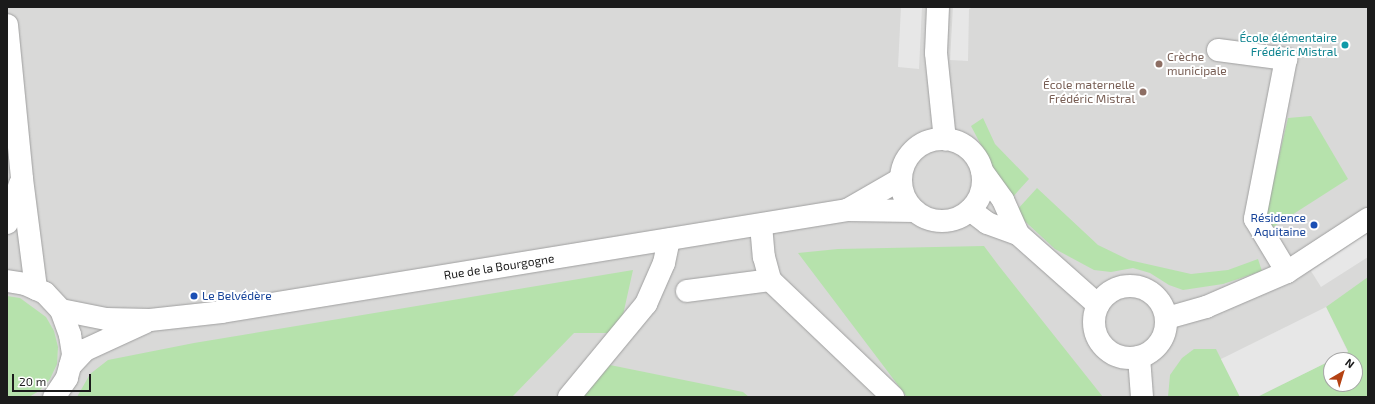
<!DOCTYPE html>
<meta charset="utf-8">
<style>
body{margin:0}
#map{position:relative;width:1375px;height:404px;overflow:hidden;background:#ecece2;font-family:"Exo 2",sans-serif}
div>[style]{position:absolute}
[style*='--x']{left:calc(var(--x)*1px);top:calc(var(--y)*1px);width:calc(var(--w)*1px);rotate:calc(var(--a)*1deg)}
.residential>*{inset:0;background:#d9d9d8}
.grass>*{inset:0;background:#b6e2ac}
.parking>*{inset:0;background:#e7e7e7}
.roads{filter:drop-shadow(0 0 1px #9f9f9f) drop-shadow(0 0 1px #9f9f9f)}
.minor>*{height:22px;margin:-11px;padding:0 11px;transform-origin:11px;border-radius:11px;background:#fff}
.minor>.ring{margin:-11px;padding:0;box-sizing:content-box;background:none;border:22px solid #fff;border-radius:50%}
.dots>*{width:11px;height:11px;translate:-50% -50%;box-sizing:border-box;border:2px solid #fff;border-radius:50%}
span{translate:-50% -50%;white-space:nowrap;text-align:center;line-height:1.15;-webkit-text-stroke:4px #fff;paint-order:stroke}
.culture-label{font-size:12px;color:#0d838f}
.right{translate:-100% -50%;text-align:right}
.education-label{font-size:12px;color:#785e54}
.left{translate:0 -50%;text-align:left}
.transit-label{font-size:12px;color:#164399}
.street-label{font-size:12px;color:#1b1b1b}
.frame{position:absolute;inset:0;border:8px solid #1b1b1b;pointer-events:none}
.north{position:absolute;left:1323px;top:352px;width:40px;height:40px;box-sizing:border-box;background:#fff;border:1px solid #a4a4a4;border-radius:50%;rotate:38deg;font-size:11px;font-weight:700;line-height:16px;text-align:center;color:#1b1b1b}
.north::after{content:'';display:block;margin:auto;width:14px;height:18px;background:#b44213;clip-path:polygon(50% 0,100% 100%,50% 72%,0 100%)}
.scale{position:absolute;left:12px;top:374px;width:79px;height:18px;box-sizing:border-box;border:2px solid #1b1b1b;border-top:0;padding-left:5px;font-size:12px;line-height:14px;white-space:nowrap;color:#1b1b1b;-webkit-text-stroke:3px #fff;paint-order:stroke}
</style>
<div id="map">
<div class="residential">
<div style="clip-path:polygon(evenodd,7px 7px,1368px 7px,1368px 397px,7px 397px,7px 7px,1331px 360px,1355px 360px,1355px 384px,1331px 384px,1331px 360px)"></div>
</div>
<div class="grass">
<div style="clip-path:polygon(1311px 116px,1348px 179px,1270px 229px,1265px 216px,1288px 118px)"></div>
<div style="clip-path:polygon(983px 118px,995px 144px,1029px 179px,1010px 200px,971px 126px)"></div>
<div style="clip-path:polygon(1037px 188px,1098px 245px,1129px 260px,1191px 274px,1228px 270px,1258px 259px,1262px 271px,1223px 284px,1183px 290px,1169px 285px,1150px 273px,1133px 268px,1111px 272px,1094px 270px,1055px 249px,1015px 212px)"></div>
<div style="clip-path:polygon(984px 246px,999px 266px,1103px 397px,907px 397px,798px 253px,838px 249px)"></div>
<div style="clip-path:polygon(633px 270px,619px 333px,574px 333px,512px 397px,77px 397px,90px 374px,108px 360px,194px 343px)"></div>
<div style="clip-path:polygon(1368px 277px,1368px 397px,1257px 397px,1331px 360px,1331px 384px,1355px 384px,1355px 360px,1331px 360px,1348px 351px,1326px 307px)"></div>
<div style="clip-path:polygon(7px 296px,20px 298px,46px 317px,54px 331px,58px 347px,57px 364px,50px 379px,39px 391px,29px 397px,7px 397px)"></div>
<div style="clip-path:polygon(1194px 349px,1216px 349px,1240px 397px,1168px 397px,1170px 375px,1182px 358px)"></div>
<div style="clip-path:polygon(610px 365px,743px 392px,749px 397px,583px 397px)"></div>
</div>
<div class="parking">
<div style="clip-path:polygon(901px 7px,922px 7px,919px 69px,898px 67px)"></div>
<div style="clip-path:polygon(953px 7px,974px 7px,969px 9px,968px 61px,950px 60px)"></div>
<div style="clip-path:polygon(1368px 233px,1368px 257px,1321px 287px,1311px 271px)"></div>
<div style="clip-path:polygon(1326px 307px,1348px 352px,1257px 397px,1240px 397px,1221px 359px)"></div>
</div>
<div class="roads">
<div class="minor">
<div style="--x:938;--y:7;--w:46;--a:92.5"></div>
<div style="--x:936;--y:53;--w:87;--a:84.1"></div>
<div style="--x:7;--y:25;--w:155;--a:84.4"></div>
<div style="--x:22;--y:179;--w:111;--a:82.7"></div>
<div style="--x:1218;--y:50;--w:69;--a:7.5"></div>
<div style="--x:1286;--y:59;--w:163;--a:101"></div>
<div style="--x:1255;--y:219;--w:62;--a:58.9"></div>
<div class="ring" style="left:901px;top:139px;width:60px;height:60px"></div>
<div style="--x:982;--y:171;--w:36;--a:54"></div>
<div style="--x:1003;--y:200;--w:37;--a:66"></div>
<div style="--x:847;--y:210;--w:62;--a:-29.9"></div>
<div style="--x:970;--y:210;--w:21;--a:37"></div>
<div style="--x:987;--y:223;--w:33;--a:20"></div>
<div style="--x:1018;--y:234;--w:107;--a:41.6"></div>
<div style="--x:7;--y:223;--w:41;--a:-71.6"></div>
<div style="--x:761;--y:225;--w:32;--a:85"></div>
<div style="--x:764;--y:257;--w:24;--a:75"></div>
<div style="--x:770;--y:280;--w:170;--a:43.6"></div>
<div style="--x:7;--y:281;--w:18;--a:9"></div>
<div style="--x:25;--y:284;--w:22;--a:24"></div>
<div style="--x:45;--y:293;--w:23;--a:47"></div>
<div style="--x:61;--y:310;--w:27;--a:70"></div>
<div style="--x:70;--y:335;--w:20;--a:81"></div>
<div style="--x:73;--y:355;--w:24;--a:105"></div>
<div style="--x:67;--y:378;--w:23;--a:124"></div>
<div class="ring" style="left:1094px;top:286px;width:50px;height:50px"></div>
<div style="--x:687;--y:291;--w:84;--a:-7.5"></div>
<div style="--x:61;--y:310;--w:46;--a:11.3"></div>
<div style="--x:106;--y:319;--w:44;--a:1.3"></div>
<div style="--x:150;--y:320;--w:72;--a:-6.3"></div>
<div style="--x:222;--y:312;--w:633;--a:-9.27"></div>
<div style="--x:847;--y:210;--w:68;--a:0.8"></div>
<div style="--x:1167;--y:318;--w:41;--a:-15.8"></div>
<div style="--x:1206;--y:307;--w:88;--a:-23.4"></div>
<div style="--x:1287;--y:272;--w:97;--a:-33.2"></div>
<div style="--x:1139;--y:357;--w:40;--a:85.7"></div>
<div style="--x:70;--y:366;--w:22;--a:-47"></div>
<div style="--x:85;--y:350;--w:67;--a:-24.7"></div>
<div style="--x:569;--y:397;--w:121;--a:-50.4"></div>
<div style="--x:646;--y:304;--w:45;--a:-66.3"></div>
<div style="--x:664;--y:263;--w:24;--a:-78"></div>
</div>
</div>
<div class="dots">
<div style="left:1345px;top:45px;background:#0f9aa8"></div>
<div style="left:1159px;top:64px;background:#8d6e63"></div>
<div style="left:1143px;top:92px;background:#8d6e63"></div>
<div style="left:1314px;top:225px;background:#1a4fb4"></div>
<div style="left:194px;top:296px;background:#1a4fb4"></div>
</div>
<div class="culture-label">
<span class="right" style="left:1337px;top:45px">École élémentaire<br>Frédéric Mistral</span>
</div>
<div class="education-label">
<span class="left" style="left:1167px;top:64px">Crèche<br>municipale</span>
<span class="right" style="left:1135px;top:92px">École maternelle<br>Frédéric Mistral</span>
</div>
<div class="transit-label">
<span class="right" style="left:1306px;top:225px">Résidence<br>Aquitaine</span>
<span class="left" style="left:202px;top:296px">Le Belvédère</span>
</div>
<div class="street-label">
<span style="left:499px;top:267px;rotate:-9deg">Rue de la Bourgogne</span>
</div>
<div class="frame"></div>
<div class="north">N</div>
<div class="scale">20 m</div>
</div>
